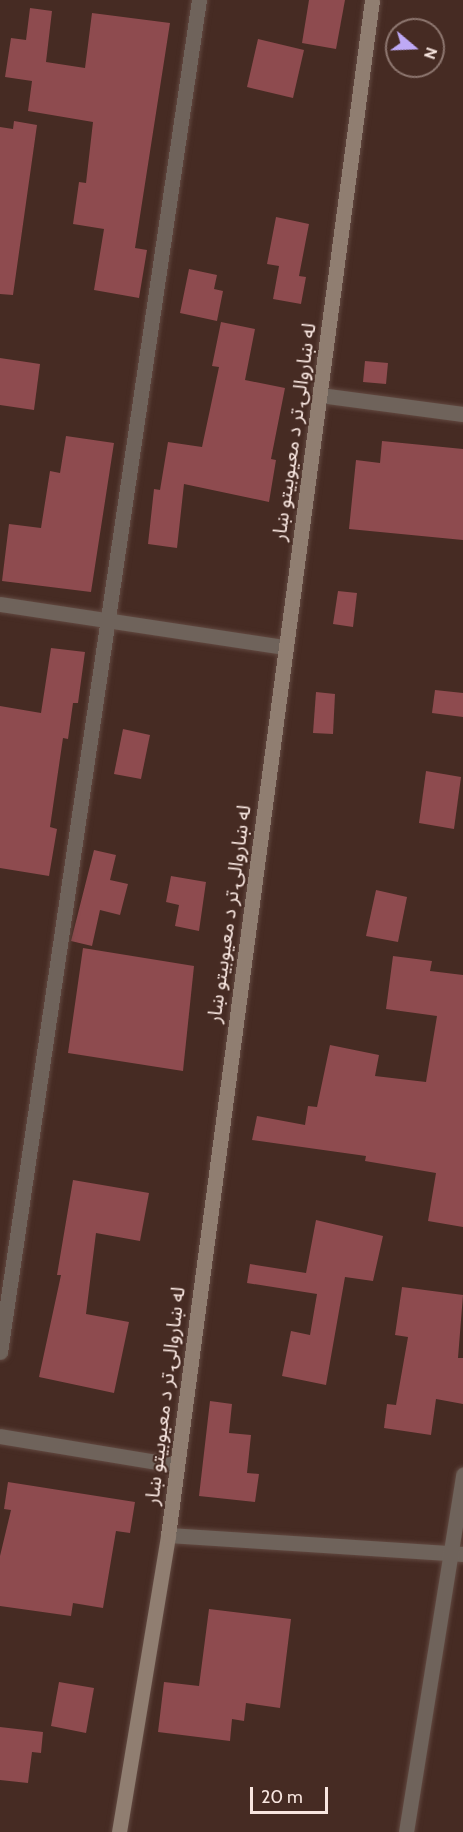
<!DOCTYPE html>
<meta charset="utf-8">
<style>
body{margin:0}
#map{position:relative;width:463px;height:1832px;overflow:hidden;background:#462b23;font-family:Cabin,"Noto Sans Arabic",sans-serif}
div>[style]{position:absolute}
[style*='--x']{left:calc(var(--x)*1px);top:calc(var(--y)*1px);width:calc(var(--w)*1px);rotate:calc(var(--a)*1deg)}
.building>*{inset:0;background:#8e4b4f}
.roads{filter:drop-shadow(0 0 2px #624941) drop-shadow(0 0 2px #624941)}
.street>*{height:15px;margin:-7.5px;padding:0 7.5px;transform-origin:7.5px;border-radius:7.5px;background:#6f635b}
.secondary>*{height:15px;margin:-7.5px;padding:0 7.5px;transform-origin:7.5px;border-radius:7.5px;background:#907e71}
span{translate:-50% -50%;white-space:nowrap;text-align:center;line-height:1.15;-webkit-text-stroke:4.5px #462b23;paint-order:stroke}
.street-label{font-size:20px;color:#f8e6e0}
.north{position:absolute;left:385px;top:18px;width:60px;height:60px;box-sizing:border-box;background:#462b23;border:2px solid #8d766f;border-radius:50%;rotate:109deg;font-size:16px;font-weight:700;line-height:24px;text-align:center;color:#f8e6e0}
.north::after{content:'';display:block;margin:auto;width:21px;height:27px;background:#bea9f5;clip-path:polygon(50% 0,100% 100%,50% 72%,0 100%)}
.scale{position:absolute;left:250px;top:1787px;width:78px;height:27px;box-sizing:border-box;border:3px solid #f8e6e0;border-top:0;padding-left:8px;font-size:18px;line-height:21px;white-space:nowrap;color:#f8e6e0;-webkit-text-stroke:4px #462b23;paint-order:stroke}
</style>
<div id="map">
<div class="building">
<div style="clip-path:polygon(309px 0,345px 0,336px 49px,302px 43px)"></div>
<div style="clip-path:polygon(30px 8px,52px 11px,46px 62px,85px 68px,92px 13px,170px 23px,135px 248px,147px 250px,139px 298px,94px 290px,104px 229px,73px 224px,79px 182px,86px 183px,93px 122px,28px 111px,32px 81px,5px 77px,11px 38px,26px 40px)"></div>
<div style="clip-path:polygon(258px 39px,304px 50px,293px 98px,247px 87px)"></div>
<div style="clip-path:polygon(14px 121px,37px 125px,13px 295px,0 294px,0 127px,13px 129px)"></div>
<div style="clip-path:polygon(276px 217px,309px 224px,299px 276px,306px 277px,301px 304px,273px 299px,279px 266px,267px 264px)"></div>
<div style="clip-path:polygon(189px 269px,217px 275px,214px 289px,223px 291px,217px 321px,180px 313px)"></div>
<div style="clip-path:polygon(221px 322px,255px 329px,245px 380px,285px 388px,271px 459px,276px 460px,269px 502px,184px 484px,177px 548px,148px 544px,154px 489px,160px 490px,168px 442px,202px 447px,219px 367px,212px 366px)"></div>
<div style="clip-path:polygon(0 358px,40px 364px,34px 410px,0 405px)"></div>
<div style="clip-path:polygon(365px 361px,388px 363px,386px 384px,363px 382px)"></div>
<div style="clip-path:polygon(66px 436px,114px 443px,91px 592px,2px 581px,9px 524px,41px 528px,50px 471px,60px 473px)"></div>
<div style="clip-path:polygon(382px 441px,463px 449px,463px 540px,349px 529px,356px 460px,380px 463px)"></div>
<div style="clip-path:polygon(338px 591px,357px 593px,353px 627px,333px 624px)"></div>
<div style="clip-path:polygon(51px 648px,85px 652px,78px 703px,73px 703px,68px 739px,63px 738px,50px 827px,57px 829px,49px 876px,0 868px,0 706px,41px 713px)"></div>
<div style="clip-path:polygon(435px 690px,463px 693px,463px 717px,432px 713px)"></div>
<div style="clip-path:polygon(316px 692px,335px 694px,333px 734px,313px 733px)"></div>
<div style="clip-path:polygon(123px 729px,150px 735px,141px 779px,114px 774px)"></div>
<div style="clip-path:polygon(426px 771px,461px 777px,454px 829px,419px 823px)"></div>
<div style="clip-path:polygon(94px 850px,116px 855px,110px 880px,128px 884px,120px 915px,100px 910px,92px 946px,71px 941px)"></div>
<div style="clip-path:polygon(171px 876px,206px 882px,199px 931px,175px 926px,179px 905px,166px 902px)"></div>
<div style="clip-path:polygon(376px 890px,407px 897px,398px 942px,366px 936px)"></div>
<div style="clip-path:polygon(83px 948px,194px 966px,183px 1071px,68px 1053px)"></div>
<div style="clip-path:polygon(393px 956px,432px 961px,430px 971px,463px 975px,463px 1227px,428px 1221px,436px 1173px,365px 1161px,366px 1156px,252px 1140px,257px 1116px,305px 1125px,308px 1106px,317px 1107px,330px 1045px,379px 1055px,375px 1076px,426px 1082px,437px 1016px,386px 1009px)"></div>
<div style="clip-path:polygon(73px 1180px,149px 1193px,140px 1241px,96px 1233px,86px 1314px,129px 1322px,114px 1393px,39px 1377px,61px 1275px,57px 1275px)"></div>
<div style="clip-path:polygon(316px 1220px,383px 1236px,373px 1281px,345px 1277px,326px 1385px,282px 1376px,291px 1331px,310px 1335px,317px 1294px,247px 1283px,250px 1264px,306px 1273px)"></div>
<div style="clip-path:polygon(402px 1287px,463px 1295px,458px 1358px,463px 1358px,463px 1404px,436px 1399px,431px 1435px,384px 1428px,387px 1404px,396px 1405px,408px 1337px,395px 1335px)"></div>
<div style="clip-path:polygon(210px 1401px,232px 1404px,229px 1433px,251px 1435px,247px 1473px,259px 1474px,255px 1502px,199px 1496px)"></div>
<div style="clip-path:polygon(8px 1482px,135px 1502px,130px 1533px,116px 1531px,103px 1608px,73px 1603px,71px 1616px,0 1606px,0 1556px,11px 1510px,4px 1509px)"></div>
<div style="clip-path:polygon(209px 1609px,291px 1619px,280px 1708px,246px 1703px,244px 1721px,232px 1719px,230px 1741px,158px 1732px,164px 1682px,199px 1686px)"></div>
<div style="clip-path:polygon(59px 1682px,94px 1688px,86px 1733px,51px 1726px)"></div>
<div style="clip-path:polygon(0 1727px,43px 1732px,41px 1753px,32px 1752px,28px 1783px,0 1780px)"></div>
</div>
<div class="roads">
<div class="street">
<div style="--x:320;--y:395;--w:144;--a:7.6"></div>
<div style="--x:0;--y:604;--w:289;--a:8.6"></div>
<div style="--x:0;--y:1352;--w:1367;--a:-81.63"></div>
<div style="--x:0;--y:1436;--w:178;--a:9.4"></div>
<div style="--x:168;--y:1535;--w:296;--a:3.7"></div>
<div style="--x:406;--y:1832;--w:362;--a:-80.9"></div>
</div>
<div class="secondary">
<div style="--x:119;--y:1832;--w:301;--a:-80.6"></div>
<div style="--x:168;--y:1535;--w:1548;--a:-82.43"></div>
</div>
</div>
<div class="street-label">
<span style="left:294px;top:432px;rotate:-82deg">له ښاروالۍ تر د معیوبیتو ښار</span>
<span style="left:229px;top:914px;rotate:-82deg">له ښاروالۍ تر د معیوبیتو ښار</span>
<span style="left:165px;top:1396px;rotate:-83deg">له ښاروالۍ تر د معیوبیتو ښار</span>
</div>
<div class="north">N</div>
<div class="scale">20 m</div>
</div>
